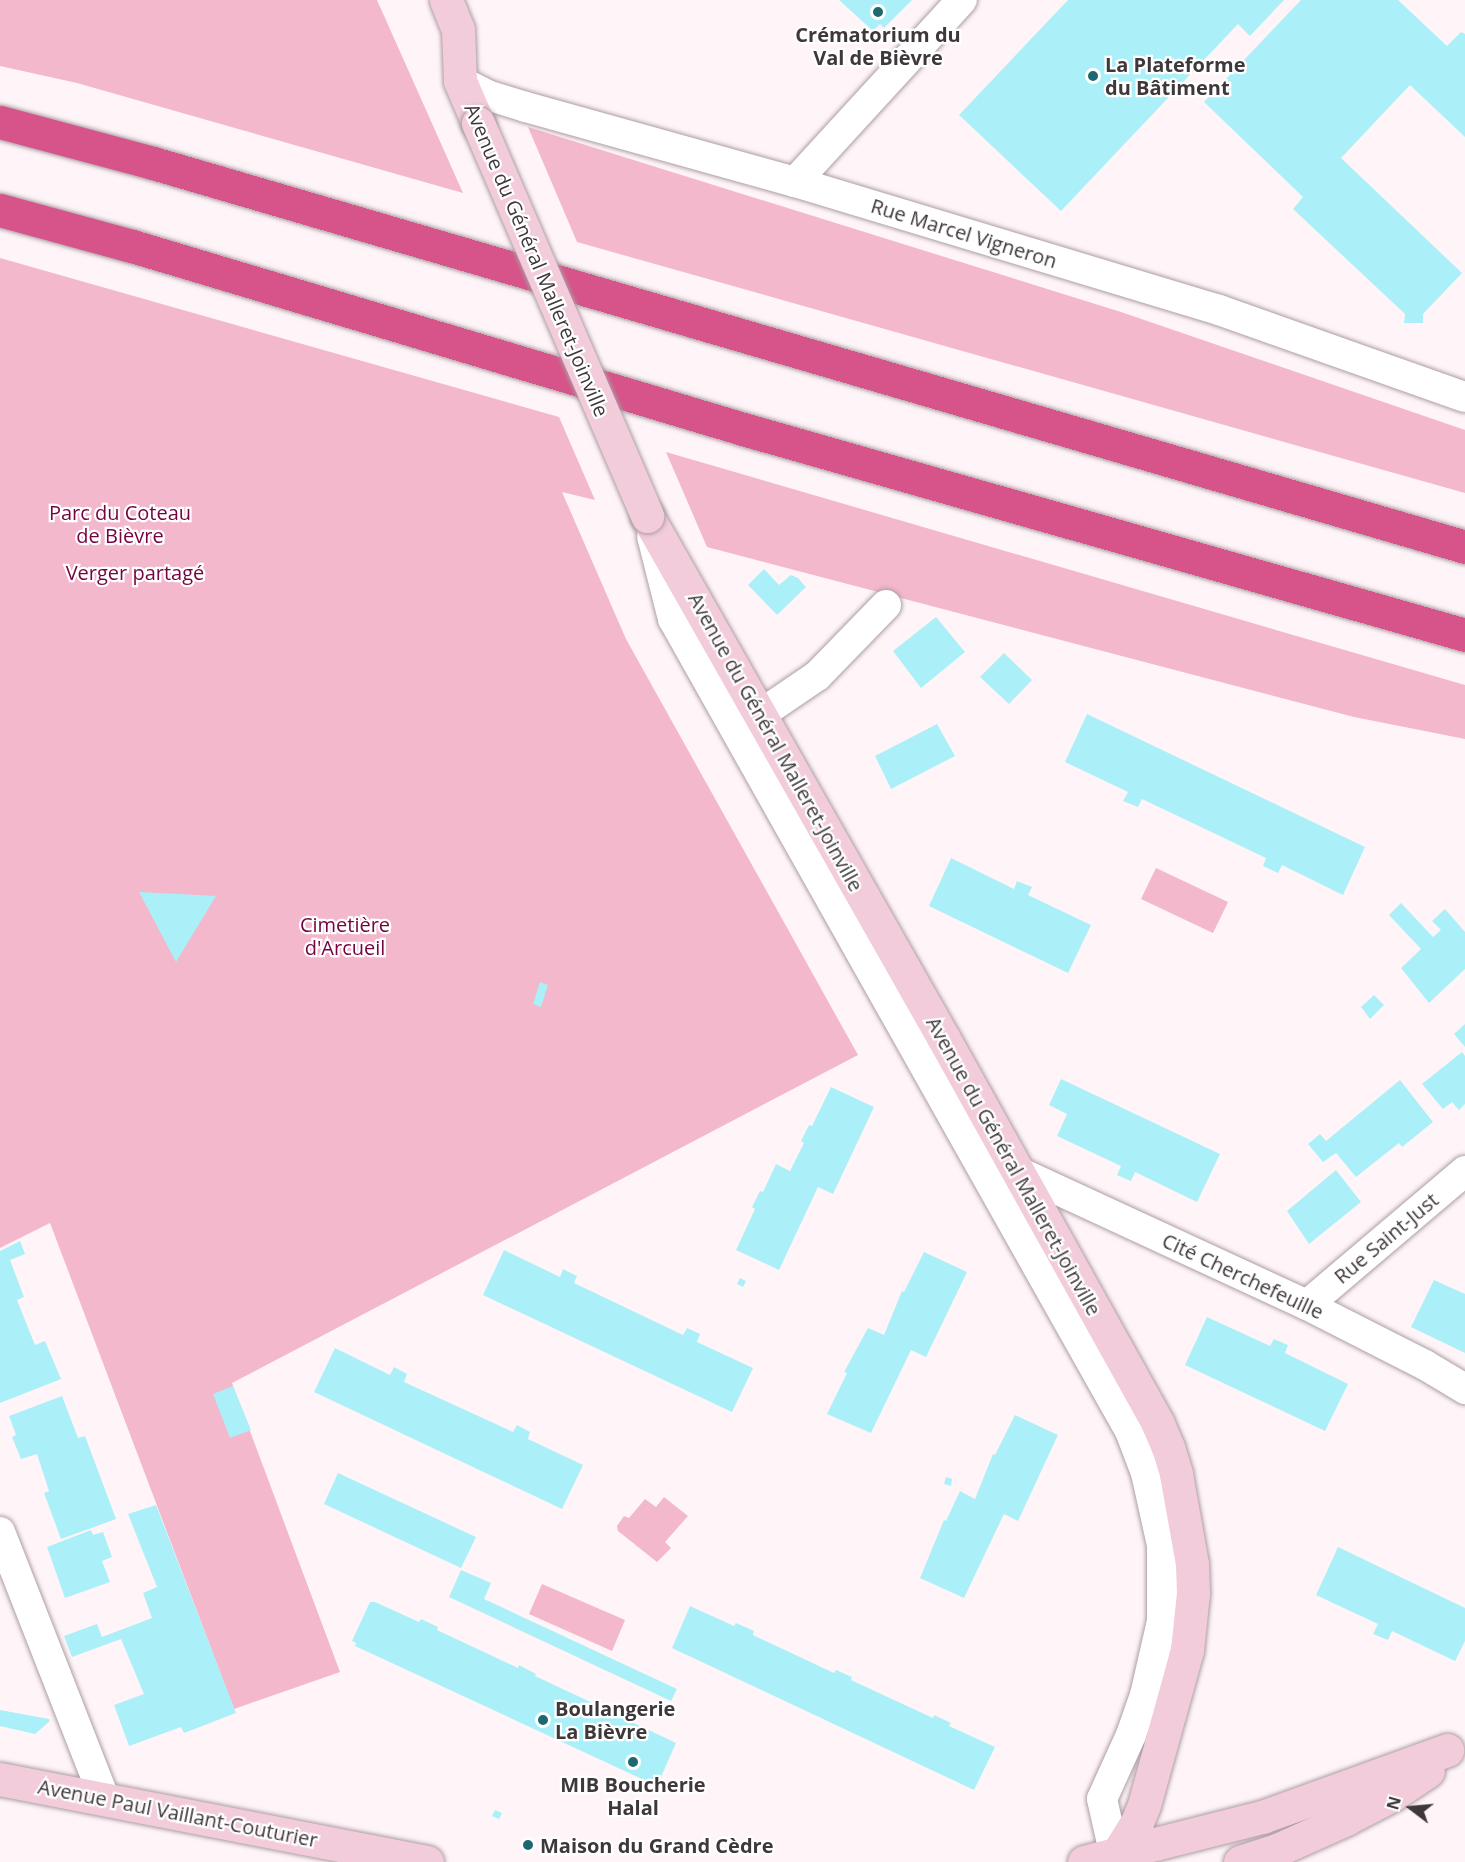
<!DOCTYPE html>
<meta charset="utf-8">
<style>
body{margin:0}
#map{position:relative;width:1465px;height:1862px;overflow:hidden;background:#fff5f8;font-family:"Open Sans",sans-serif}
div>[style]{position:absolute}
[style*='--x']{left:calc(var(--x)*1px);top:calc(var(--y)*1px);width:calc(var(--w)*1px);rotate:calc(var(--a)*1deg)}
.green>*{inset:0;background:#f3b8cb}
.building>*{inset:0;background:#abf0f8}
.roads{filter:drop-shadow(0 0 2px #ad9ea3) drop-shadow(0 0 2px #ad9ea3)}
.street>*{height:30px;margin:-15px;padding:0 15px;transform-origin:15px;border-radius:15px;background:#fff}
.secondary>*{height:33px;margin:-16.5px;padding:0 16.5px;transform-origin:16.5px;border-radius:16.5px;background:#f3ccdc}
.highway>*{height:33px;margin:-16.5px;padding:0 16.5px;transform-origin:16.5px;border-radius:16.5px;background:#d6548a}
.bridges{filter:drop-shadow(0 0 2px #ad9ea3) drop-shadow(0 0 2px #ad9ea3)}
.secondary-bridge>*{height:33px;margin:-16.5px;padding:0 16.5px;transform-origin:16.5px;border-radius:16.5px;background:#f3ccdc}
.dots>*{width:16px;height:16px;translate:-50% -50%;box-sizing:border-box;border:3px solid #fff;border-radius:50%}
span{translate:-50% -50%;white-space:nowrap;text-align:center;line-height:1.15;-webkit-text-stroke:4.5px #fff;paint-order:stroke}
.poi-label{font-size:20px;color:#3e383a;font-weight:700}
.left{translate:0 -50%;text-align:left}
.street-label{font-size:20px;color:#3e383a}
.park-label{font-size:20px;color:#74043f}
.north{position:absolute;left:1381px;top:1778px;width:60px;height:60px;-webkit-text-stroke:4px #fff;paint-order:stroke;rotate:286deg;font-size:16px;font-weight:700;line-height:24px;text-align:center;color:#3e383a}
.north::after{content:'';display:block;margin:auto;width:21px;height:27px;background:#3e383a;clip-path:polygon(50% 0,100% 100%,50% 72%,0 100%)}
</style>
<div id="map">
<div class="green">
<div style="clip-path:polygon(0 0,377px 0,463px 193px,77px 83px,0 66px)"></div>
<div style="clip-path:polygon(528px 127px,1121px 312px,1465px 430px,1465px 493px,577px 242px)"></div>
<div style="clip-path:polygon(0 258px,559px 417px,595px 500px,562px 492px,626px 639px,858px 1055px,232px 1383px,340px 1672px,234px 1709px,50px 1223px,0 1248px)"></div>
<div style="clip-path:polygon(666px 452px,1465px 685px,1465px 739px,1354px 717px,707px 547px)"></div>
<div style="clip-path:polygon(1156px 868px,1228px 902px,1213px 933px,1141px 899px)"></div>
<div style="clip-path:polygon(664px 1497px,688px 1516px,665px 1542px,671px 1548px,657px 1562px,618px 1531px,617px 1526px,624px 1516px,629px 1518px,645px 1499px,656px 1507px)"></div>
<div style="clip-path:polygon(542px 1584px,625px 1620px,612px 1651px,529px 1614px)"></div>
</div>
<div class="building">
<div style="clip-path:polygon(839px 0,912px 0,884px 28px,880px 24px,873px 31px)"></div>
<div style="clip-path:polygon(1068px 0,1284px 0,1250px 36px,1238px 24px,1061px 211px,959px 115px)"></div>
<div style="clip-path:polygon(1301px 0,1398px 0,1447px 46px,1461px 32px,1465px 34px,1465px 137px,1410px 85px,1341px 158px,1462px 273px,1423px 314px,1423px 323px,1404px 323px,1405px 314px,1293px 209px,1303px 197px,1204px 102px)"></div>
<div style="clip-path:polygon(764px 569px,779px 585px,791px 575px,798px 578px,806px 587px,777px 615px,748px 585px)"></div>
<div style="clip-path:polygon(936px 617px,965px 652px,921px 688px,893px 651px)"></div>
<div style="clip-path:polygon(1004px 653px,1032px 680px,1009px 704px,980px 677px)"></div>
<div style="clip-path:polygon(1087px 714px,1365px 847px,1343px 895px,1282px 865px,1278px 873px,1263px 866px,1266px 858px,1142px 799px,1138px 807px,1123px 801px,1128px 792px,1065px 762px)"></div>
<div style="clip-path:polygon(937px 724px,955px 756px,891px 789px,875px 756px)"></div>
<div style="clip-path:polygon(951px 858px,1014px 889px,1017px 881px,1032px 887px,1028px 895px,1091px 925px,1068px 973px,929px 906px)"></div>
<div style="clip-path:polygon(139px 892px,216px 896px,176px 962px)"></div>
<div style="clip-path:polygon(1401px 903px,1433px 937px,1441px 930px,1432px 921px,1445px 909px,1465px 932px,1465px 969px,1429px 1003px,1401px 968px,1421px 949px,1389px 915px)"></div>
<div style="clip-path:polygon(540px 982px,548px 985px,541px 1007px,533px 1004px)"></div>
<div style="clip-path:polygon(1374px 995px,1384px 1005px,1370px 1019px,1361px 1007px)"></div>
<div style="clip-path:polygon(1465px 1024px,1465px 1047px,1454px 1034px)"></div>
<div style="clip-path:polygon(1462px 1052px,1465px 1056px,1465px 1104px,1459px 1110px,1452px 1102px,1443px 1109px,1422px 1084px)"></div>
<div style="clip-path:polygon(1061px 1079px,1220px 1154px,1197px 1202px,1135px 1172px,1131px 1181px,1117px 1175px,1121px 1166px,1057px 1136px,1067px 1114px,1049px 1105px)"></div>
<div style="clip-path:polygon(1400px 1080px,1433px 1122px,1402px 1147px,1399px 1143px,1356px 1177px,1336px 1153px,1323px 1162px,1308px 1144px,1320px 1134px,1326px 1141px)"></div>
<div style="clip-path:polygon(831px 1087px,874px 1107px,833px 1194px,818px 1187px,779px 1270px,736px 1250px,755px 1209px,752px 1207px,760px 1191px,763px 1192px,776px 1164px,790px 1171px,804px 1143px,801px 1141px,809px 1125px,812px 1126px)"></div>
<div style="clip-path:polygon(1336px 1170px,1361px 1202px,1309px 1244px,1287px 1211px)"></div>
<div style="clip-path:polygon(20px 1241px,25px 1254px,10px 1260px,24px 1297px,17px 1300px,35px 1345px,45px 1341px,61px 1379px,0 1403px,0 1251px)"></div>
<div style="clip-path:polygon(504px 1250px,560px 1277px,563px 1269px,577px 1276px,574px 1283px,683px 1335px,687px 1328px,700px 1334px,697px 1342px,753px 1368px,732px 1412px,483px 1295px)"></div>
<div style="clip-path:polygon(924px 1252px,967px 1272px,926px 1357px,911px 1350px,871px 1433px,827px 1414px,847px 1373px,844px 1372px,868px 1328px,884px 1335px,902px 1291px,904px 1292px)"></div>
<div style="clip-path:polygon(740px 1278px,746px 1281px,743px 1287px,737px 1284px)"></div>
<div style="clip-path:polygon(1434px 1280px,1465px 1294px,1465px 1353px,1411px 1327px)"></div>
<div style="clip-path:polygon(1207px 1317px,1270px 1346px,1274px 1339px,1288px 1345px,1285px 1353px,1348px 1384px,1325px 1431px,1185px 1365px)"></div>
<div style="clip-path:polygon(335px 1348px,390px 1375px,394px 1367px,407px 1374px,404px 1382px,513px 1432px,517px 1425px,530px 1432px,528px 1439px,583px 1465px,562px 1509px,314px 1392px)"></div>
<div style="clip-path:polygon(233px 1386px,251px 1430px,230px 1438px,213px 1394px)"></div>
<div style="clip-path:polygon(62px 1396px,78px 1438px,85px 1436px,116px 1519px,61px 1539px,44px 1493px,49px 1491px,37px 1454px,21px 1459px,12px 1437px,16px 1435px,9px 1416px)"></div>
<div style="clip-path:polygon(1015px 1415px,1058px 1435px,1018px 1521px,1004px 1514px,964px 1598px,920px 1578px,944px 1520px,946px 1521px,960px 1491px,975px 1499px,993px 1454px,995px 1455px)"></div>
<div style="clip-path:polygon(338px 1473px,476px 1537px,461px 1568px,324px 1504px)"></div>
<div style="clip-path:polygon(946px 1477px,952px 1479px,951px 1486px,944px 1484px)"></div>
<div style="clip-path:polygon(156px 1505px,236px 1713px,184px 1733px,181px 1727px,129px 1746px,114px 1705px,144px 1694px,121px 1639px,72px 1657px,64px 1636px,97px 1624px,102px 1637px,152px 1618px,143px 1593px,157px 1587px,128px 1514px)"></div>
<div style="clip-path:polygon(91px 1530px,93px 1535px,103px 1532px,112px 1557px,102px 1561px,110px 1582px,65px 1598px,47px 1547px)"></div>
<div style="clip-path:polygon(1338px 1547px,1465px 1608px,1465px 1641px,1455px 1661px,1392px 1631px,1388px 1640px,1373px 1634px,1378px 1624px,1316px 1595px)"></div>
<div style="clip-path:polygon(461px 1570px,491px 1583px,484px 1599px,677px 1689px,671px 1701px,449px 1597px)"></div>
<div style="clip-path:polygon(370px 1602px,375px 1602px,419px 1622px,421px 1619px,438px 1627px,437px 1630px,518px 1668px,519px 1665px,536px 1674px,535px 1676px,616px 1714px,618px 1711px,634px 1719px,632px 1722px,676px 1743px,657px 1786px,355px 1646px,356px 1643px,352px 1641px)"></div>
<div style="clip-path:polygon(690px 1606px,734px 1626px,736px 1623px,754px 1631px,753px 1635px,834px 1673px,836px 1670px,852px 1677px,851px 1680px,933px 1718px,934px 1715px,951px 1723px,949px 1726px,995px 1747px,974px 1790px,672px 1648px)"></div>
<div style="clip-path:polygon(0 1710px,49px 1719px,50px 1721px,35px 1734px,0 1726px)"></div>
<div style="clip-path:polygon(495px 1810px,502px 1813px,499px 1819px,492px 1816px)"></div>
</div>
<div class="roads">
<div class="street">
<div style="--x:460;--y:81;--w:30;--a:27"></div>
<div style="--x:487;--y:95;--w:41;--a:17.1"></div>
<div style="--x:526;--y:107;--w:279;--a:15.6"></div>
<div style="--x:795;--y:182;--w:443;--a:16.8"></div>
<div style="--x:1219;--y:310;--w:261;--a:19.5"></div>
<div style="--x:795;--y:182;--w:247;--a:-47.5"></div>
<div style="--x:652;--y:536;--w:86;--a:75.8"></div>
<div style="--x:673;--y:619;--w:932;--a:60.63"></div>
<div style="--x:1130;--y:1431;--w:45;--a:69.1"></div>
<div style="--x:1146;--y:1473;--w:74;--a:77.5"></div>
<div style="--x:1162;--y:1545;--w:76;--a:90"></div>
<div style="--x:1162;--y:1621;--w:76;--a:102.9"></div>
<div style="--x:1145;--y:1695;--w:42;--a:109.3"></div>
<div style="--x:1131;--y:1735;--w:70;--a:114.4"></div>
<div style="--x:1102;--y:1799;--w:58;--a:77.2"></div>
<div style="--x:761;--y:714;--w:68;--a:-34.2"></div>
<div style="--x:817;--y:676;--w:99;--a:-45.8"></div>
<div style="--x:1017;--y:1171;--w:319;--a:24.8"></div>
<div style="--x:1307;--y:1305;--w:132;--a:27"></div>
<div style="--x:1425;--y:1365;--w:47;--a:31"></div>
<div style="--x:1307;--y:1305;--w:207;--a:-40.3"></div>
<div style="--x:0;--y:1532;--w:286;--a:68.6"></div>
</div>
<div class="secondary">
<div style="--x:446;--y:0;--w:31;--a:68"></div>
<div style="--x:458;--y:29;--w:52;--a:87.8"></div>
<div style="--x:460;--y:81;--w:46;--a:66.8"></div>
<div style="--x:647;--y:516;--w:601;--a:60.41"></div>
<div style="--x:944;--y:1039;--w:440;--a:60.9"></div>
<div style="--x:1158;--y:1424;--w:25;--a:67"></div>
<div style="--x:1168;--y:1447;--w:28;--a:73"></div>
<div style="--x:1176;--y:1474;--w:91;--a:79.9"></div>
<div style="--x:1192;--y:1564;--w:29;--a:88"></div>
<div style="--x:1193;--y:1593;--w:57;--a:96"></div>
<div style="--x:1187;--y:1650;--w:161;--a:105.5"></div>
<div style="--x:1144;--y:1805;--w:18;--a:112"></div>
<div style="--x:1137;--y:1822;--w:47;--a:122"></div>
<div style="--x:0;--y:1779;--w:435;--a:11"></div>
<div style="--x:1084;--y:1862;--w:184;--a:-14.2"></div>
<div style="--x:1262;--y:1817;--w:197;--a:-19.9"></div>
<div style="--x:1240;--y:1862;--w:39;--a:-18"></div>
<div style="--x:1277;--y:1850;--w:76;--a:-24.2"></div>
<div style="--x:1346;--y:1819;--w:52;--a:-27.6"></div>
<div style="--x:1392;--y:1795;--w:43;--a:-33.7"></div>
</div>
<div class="highway">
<div style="--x:0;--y:122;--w:158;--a:15"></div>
<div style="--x:153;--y:163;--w:1367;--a:16.31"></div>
<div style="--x:0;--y:210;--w:137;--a:15.3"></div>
<div style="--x:132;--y:246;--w:638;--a:16.67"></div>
<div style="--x:743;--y:429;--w:751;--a:15.92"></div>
</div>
</div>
<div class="bridges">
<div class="secondary-bridge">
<div style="--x:478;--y:123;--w:428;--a:66.7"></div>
</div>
</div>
<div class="dots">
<div style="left:878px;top:12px;background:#1e6971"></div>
<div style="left:1093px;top:76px;background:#1e6971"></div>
<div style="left:543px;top:1720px;background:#1e6971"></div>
<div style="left:633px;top:1762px;background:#1e6971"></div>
<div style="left:528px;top:1845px;background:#1e6971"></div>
</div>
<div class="poi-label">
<span style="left:878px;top:46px">Crématorium du<br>Val de Bièvre</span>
<span class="left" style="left:1105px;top:76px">La Plateforme<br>du Bâtiment</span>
<span class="left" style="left:555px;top:1720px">Boulangerie<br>La Bièvre</span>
<span style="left:633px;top:1796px">MIB Boucherie<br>Halal</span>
<span class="left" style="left:540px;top:1845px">Maison du Grand Cèdre</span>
</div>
<div class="street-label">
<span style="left:964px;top:233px;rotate:17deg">Rue Marcel Vigneron</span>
<span style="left:537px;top:260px;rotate:67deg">Avenue du Général Malleret-Joinville</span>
<span style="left:776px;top:742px;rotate:61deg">Avenue du Général Malleret-Joinville</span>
<span style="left:1014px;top:1166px;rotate:61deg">Avenue du Général Malleret-Joinville</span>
<span style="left:1386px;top:1238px;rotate:-40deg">Rue Saint-Just</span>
<span style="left:1243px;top:1276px;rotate:25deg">Cité Cherchefeuille</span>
<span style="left:178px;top:1813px;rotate:11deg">Avenue Paul Vaillant-Couturier</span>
</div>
<div class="park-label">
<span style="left:120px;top:524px">Parc du Coteau<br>de Bièvre</span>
<span style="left:135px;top:572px">Verger partagé</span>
<span style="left:345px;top:936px">Cimetière<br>d'Arcueil</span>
</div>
<div class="north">N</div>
</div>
